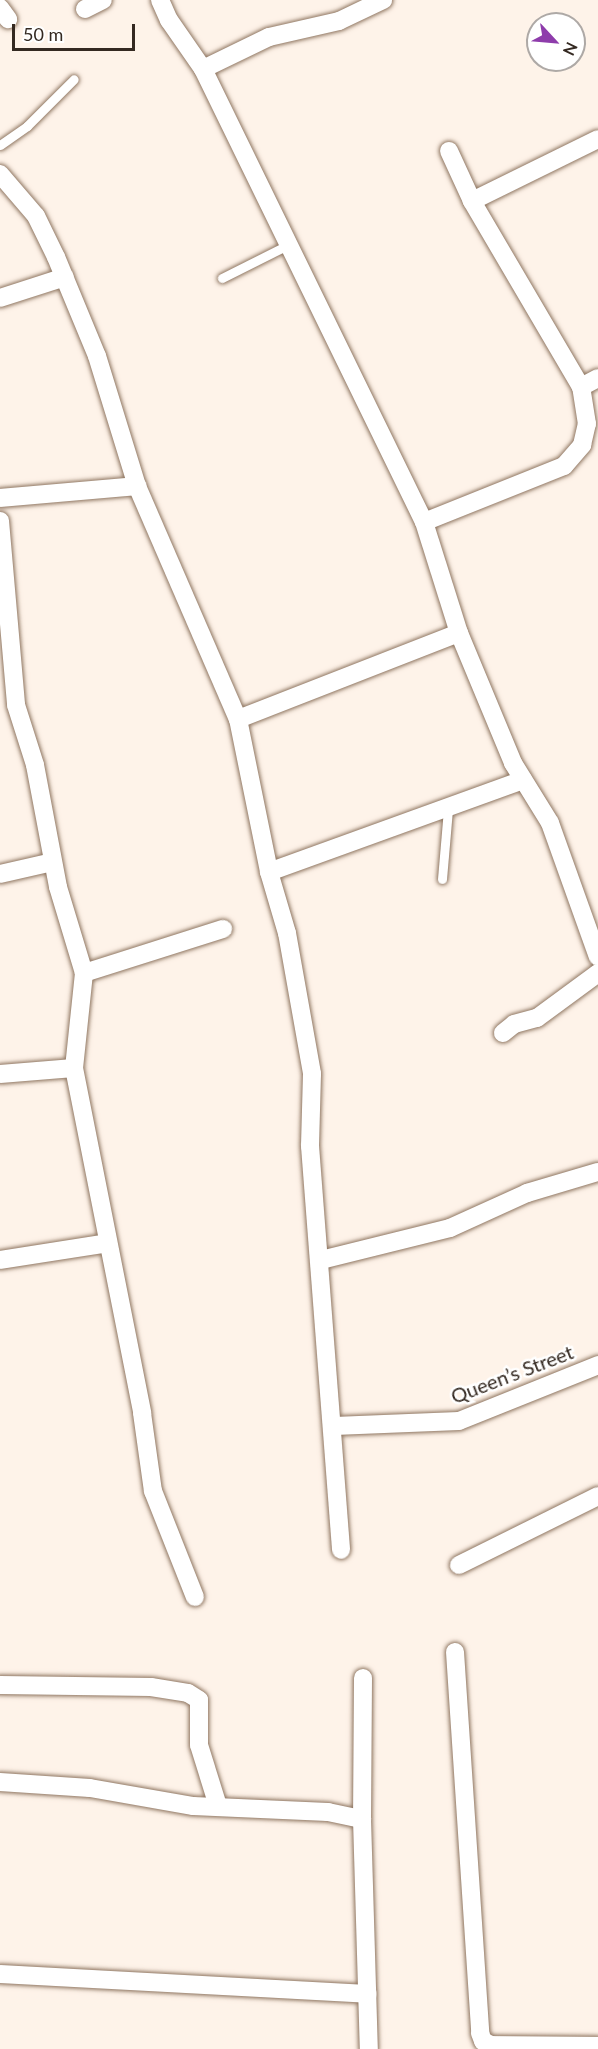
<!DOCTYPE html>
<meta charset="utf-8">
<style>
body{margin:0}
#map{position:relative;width:598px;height:2049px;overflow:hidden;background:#fef3e9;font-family:Lato,sans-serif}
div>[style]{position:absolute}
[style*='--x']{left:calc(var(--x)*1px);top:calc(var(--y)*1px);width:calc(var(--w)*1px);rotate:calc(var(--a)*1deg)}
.roads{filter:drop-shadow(0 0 2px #8f7661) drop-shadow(0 0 2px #8f7661)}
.service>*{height:9px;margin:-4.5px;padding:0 4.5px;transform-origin:4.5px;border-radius:4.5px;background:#fff}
.minor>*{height:18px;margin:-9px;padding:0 9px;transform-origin:9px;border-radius:9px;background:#fff}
span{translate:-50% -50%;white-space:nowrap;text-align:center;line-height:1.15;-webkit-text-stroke:5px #fff;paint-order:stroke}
.street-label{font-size:20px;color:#342921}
.north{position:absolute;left:526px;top:12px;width:60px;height:60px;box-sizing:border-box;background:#fff;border:2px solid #aea9a6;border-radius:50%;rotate:116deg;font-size:16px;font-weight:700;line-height:24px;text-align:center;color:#342921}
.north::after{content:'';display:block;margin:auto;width:21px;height:27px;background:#8e3cab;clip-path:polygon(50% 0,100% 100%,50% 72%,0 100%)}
.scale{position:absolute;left:12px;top:24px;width:123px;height:27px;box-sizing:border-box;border:3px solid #342921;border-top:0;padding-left:8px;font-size:18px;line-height:21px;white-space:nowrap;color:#342921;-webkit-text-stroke:4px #fff;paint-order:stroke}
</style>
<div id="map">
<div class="roads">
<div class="service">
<div style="--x:0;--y:145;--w:33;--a:-35"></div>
<div style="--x:27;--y:126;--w:66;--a:-45"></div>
<div style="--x:222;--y:278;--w:74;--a:-26.6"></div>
<div style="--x:442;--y:879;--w:70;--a:-85.1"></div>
</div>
<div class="minor">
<div style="--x:160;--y:0;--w:22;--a:66"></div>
<div style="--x:169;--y:20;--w:60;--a:55.2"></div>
<div style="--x:203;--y:69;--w:504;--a:63.99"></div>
<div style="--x:424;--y:522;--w:116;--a:72.5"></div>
<div style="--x:459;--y:633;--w:141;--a:67.4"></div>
<div style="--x:513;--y:763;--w:70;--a:58.3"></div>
<div style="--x:550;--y:823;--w:142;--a:70.3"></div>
<div style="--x:0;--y:8;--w:14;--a:54"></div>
<div style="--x:85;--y:9;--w:20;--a:-27"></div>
<div style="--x:203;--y:69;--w:73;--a:-25.9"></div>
<div style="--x:269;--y:37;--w:72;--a:-12.9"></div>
<div style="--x:339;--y:21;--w:49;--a:-25.5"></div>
<div style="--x:0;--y:174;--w:55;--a:49.4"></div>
<div style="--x:36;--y:216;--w:46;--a:64"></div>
<div style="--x:56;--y:257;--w:107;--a:67.5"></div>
<div style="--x:97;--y:356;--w:136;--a:72.9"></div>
<div style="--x:137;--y:486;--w:254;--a:66.6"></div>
<div style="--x:238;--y:719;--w:156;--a:78.5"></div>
<div style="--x:269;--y:872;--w:64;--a:73.6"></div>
<div style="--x:287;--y:933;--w:143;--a:79.9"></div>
<div style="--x:312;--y:1074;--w:72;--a:91.6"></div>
<div style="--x:310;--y:1146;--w:405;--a:85.6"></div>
<div style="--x:472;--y:201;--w:140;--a:-26.2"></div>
<div style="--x:0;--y:298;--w:68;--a:-17.9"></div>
<div style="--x:581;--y:387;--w:19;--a:-28"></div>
<div style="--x:0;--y:498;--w:138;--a:-5"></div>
<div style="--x:0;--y:521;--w:185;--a:85"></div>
<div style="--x:16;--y:705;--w:63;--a:72.4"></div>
<div style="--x:35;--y:765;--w:124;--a:79.3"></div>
<div style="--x:58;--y:887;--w:90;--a:73.2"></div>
<div style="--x:84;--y:973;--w:96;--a:96"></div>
<div style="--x:74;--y:1068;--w:352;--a:78.8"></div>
<div style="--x:142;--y:1413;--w:79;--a:82"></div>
<div style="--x:153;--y:1491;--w:114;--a:68.4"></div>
<div style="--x:424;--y:522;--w:151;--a:-21.8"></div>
<div style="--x:564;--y:466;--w:28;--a:-49"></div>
<div style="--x:582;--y:445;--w:22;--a:-77"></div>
<div style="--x:587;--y:424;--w:37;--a:-99"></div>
<div style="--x:581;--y:387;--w:216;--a:-120.4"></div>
<div style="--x:472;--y:201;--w:55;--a:-114.7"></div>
<div style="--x:238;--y:719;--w:237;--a:-21.3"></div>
<div style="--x:269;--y:872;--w:270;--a:-19.9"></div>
<div style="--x:0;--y:874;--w:54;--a:-12.8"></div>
<div style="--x:84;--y:973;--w:146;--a:-17.6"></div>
<div style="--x:503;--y:1033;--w:14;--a:-39"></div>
<div style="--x:514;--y:1024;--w:24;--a:-15"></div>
<div style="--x:537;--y:1018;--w:76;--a:-36.4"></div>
<div style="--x:0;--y:1074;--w:74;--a:-4.6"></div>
<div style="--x:0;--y:1260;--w:109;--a:-8.9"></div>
<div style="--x:321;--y:1260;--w:133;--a:-13.9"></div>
<div style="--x:450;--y:1228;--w:85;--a:-24.4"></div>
<div style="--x:527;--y:1193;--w:74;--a:-16.5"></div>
<div style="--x:334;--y:1426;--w:125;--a:-2.3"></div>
<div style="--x:459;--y:1421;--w:150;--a:-21.9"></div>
<div style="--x:459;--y:1565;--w:155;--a:-26.4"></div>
<div style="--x:455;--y:1652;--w:382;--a:86.2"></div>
<div style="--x:480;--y:2033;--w:9;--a:69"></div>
<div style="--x:483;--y:2041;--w:9;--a:27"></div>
<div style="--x:491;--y:2045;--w:107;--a:0.5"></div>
<div style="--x:363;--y:1678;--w:141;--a:90.4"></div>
<div style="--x:362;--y:1819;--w:230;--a:88.3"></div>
<div style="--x:0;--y:1685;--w:151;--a:0.8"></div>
<div style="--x:151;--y:1687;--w:37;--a:9"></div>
<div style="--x:188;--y:1693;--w:13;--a:32"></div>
<div style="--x:199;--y:1700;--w:45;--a:90"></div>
<div style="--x:199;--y:1745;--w:64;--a:72.7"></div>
<div style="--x:0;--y:1782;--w:90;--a:3.8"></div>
<div style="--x:90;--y:1788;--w:105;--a:9.9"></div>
<div style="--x:193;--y:1806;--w:135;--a:2.5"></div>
<div style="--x:328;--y:1812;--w:35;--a:12"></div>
<div style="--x:0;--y:1974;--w:368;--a:3.1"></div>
</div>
</div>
<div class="street-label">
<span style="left:512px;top:1374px;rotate:-21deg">Queen’s Street</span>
</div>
<div class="north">N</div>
<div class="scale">50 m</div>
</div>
